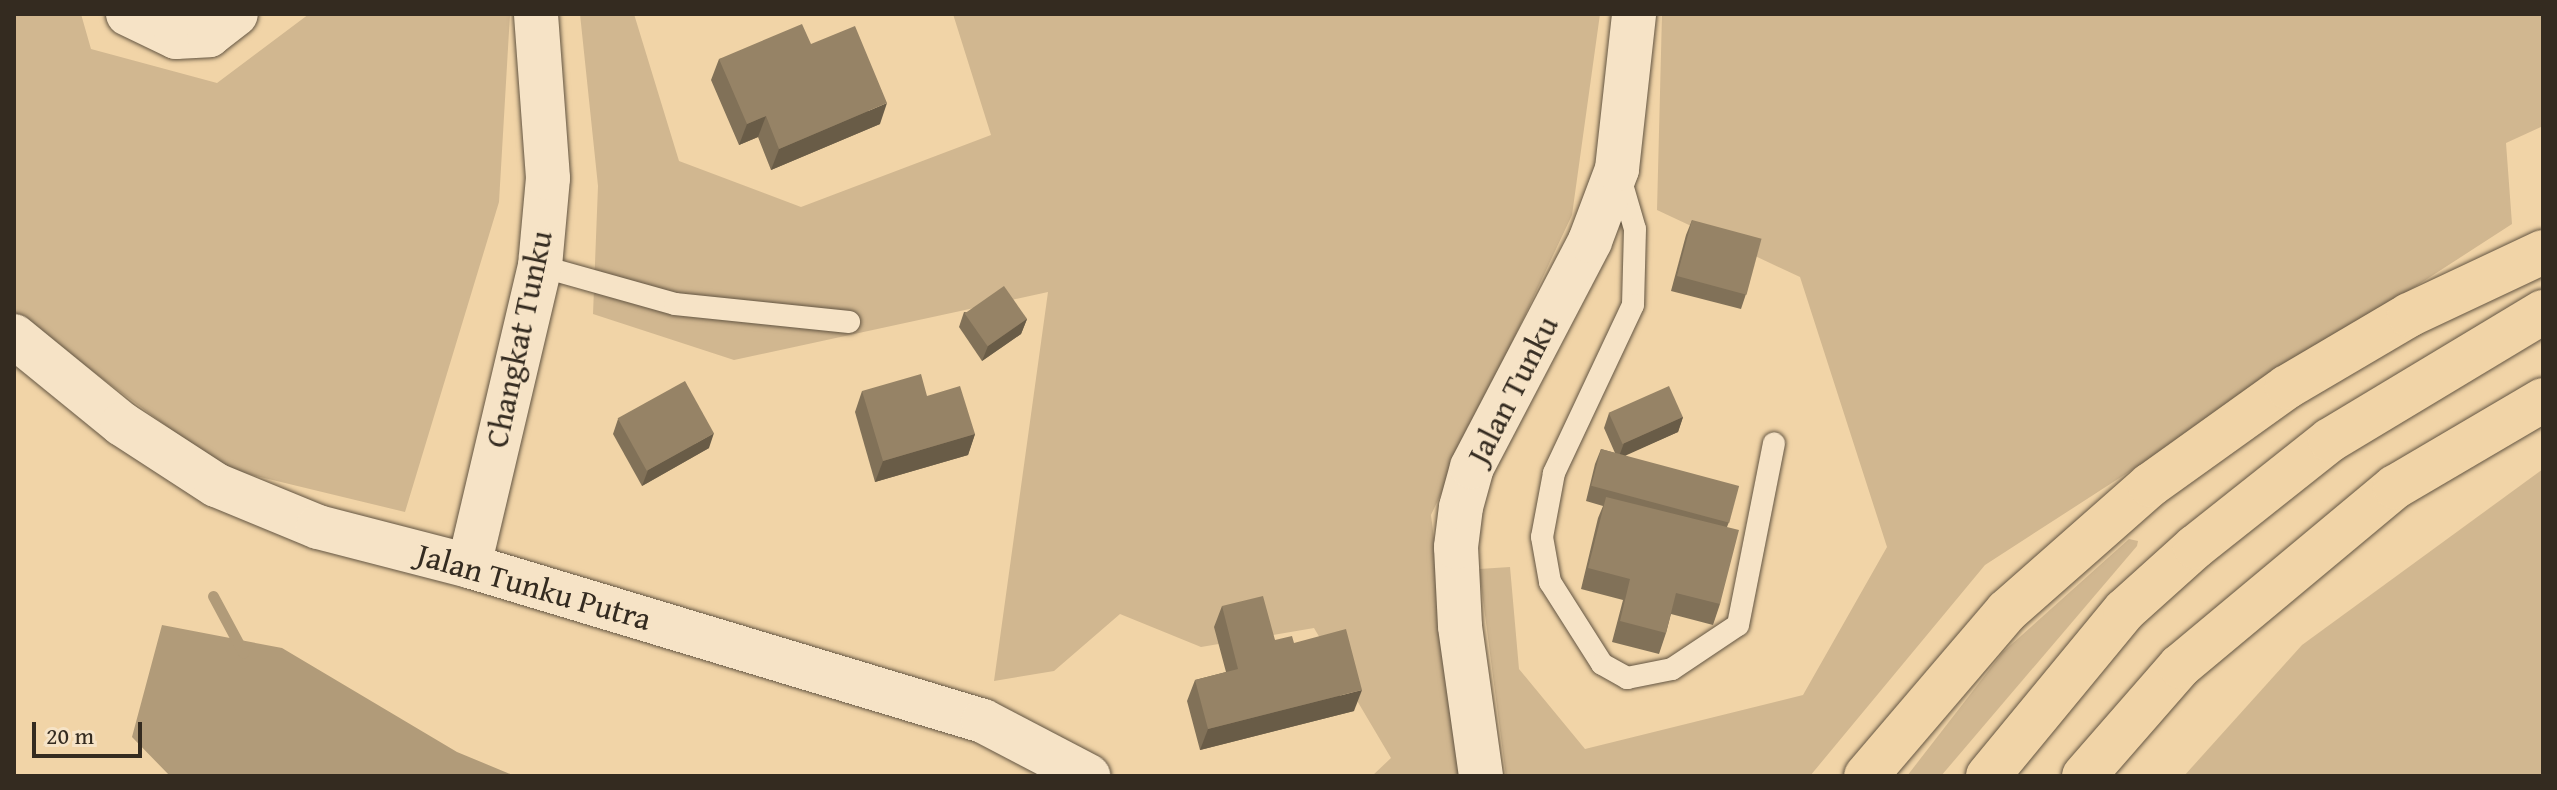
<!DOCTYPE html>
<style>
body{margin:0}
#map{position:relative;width:2557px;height:790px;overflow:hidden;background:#f1d4a7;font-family:"Gentium Book Plus",serif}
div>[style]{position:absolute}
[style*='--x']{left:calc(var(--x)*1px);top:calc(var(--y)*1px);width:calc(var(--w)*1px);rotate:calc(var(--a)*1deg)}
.green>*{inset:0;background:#d1b790}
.water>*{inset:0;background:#b19b79}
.stream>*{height:11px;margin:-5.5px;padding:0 5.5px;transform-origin:5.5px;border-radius:5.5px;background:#b19b79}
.roads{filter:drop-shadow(0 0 2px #635542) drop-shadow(0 0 2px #635542)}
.lane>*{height:22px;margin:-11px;padding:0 11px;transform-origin:11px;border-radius:11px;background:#f6e3c6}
.street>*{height:44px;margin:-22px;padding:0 22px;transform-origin:22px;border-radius:22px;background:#f6e3c6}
.primary>*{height:44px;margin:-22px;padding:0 22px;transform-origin:22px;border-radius:22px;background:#f1d4a7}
.wall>*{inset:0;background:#817158}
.shaded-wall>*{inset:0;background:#695c47}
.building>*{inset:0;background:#968366;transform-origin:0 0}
span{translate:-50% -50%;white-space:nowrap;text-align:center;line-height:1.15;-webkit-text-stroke:6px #f6e3c6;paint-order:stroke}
.street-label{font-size:32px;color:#342b20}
.frame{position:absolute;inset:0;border:16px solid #342b20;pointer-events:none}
.scale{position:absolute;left:32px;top:722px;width:110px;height:36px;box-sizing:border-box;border:4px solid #342b20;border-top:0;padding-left:10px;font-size:24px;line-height:28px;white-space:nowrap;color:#342b20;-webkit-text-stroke:6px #f6e3c6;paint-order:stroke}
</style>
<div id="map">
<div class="green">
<div style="clip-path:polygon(14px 14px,81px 14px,91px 49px,217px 83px,309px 14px,510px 14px,499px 202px,405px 512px,223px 468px,14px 313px)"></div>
<div style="clip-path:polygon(580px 14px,634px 14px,679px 161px,801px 207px,991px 135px,953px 14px,1600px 14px,1572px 215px,1431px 515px,1464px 776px,1372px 776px,1391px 758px,1314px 628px,1201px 647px,1120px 614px,1054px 671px,994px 681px,1048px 292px,734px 360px,593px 314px,598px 186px)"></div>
<div style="clip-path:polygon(1662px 14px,2543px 14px,2543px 126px,2506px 143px,2512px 224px,1985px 565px,1810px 776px,1506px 776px,1479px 569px,1510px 567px,1519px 669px,1585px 749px,1803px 695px,1887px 547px,1800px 277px,1657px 210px)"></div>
<div style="clip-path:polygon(2543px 469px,2543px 776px,2184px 776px,2302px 645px)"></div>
<div style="clip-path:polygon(2129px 539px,2138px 541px,2137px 546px,1941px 776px,1907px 776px,2003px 652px)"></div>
</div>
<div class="water">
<div style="clip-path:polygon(162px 625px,282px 648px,457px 752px,515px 776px,170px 776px,132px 737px)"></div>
</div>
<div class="stream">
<div style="--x:213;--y:596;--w:64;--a:61.8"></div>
</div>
<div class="roads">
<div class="lane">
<div style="--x:1619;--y:174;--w:57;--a:73.8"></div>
<div style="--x:1635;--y:229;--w:76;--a:91.5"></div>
<div style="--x:1633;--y:305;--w:186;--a:115.2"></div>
<div style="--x:1554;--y:473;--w:65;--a:100.6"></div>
<div style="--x:1542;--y:537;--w:46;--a:79.9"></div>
<div style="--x:1550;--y:582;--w:97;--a:57.6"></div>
<div style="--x:1602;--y:664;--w:29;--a:29"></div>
<div style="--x:1627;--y:678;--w:46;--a:-11.3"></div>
<div style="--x:1672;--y:669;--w:79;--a:-33.7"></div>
<div style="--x:1738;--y:625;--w:185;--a:-78.8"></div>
<div style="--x:540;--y:266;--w:140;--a:15.7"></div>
<div style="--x:675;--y:304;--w:175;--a:5.9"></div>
</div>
<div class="street">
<div style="--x:128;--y:14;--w:53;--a:25.6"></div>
<div style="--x:176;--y:37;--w:33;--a:-3"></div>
<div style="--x:209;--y:35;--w:34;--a:-38"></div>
<div style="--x:14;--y:336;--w:139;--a:39.2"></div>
<div style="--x:122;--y:424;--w:112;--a:33"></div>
<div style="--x:216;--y:485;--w:110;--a:22.4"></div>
<div style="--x:318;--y:527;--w:156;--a:14.5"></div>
<div style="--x:469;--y:566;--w:537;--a:16.78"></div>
<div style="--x:983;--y:721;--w:119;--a:27.6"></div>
<div style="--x:469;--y:566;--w:308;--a:-76.7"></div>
<div style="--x:540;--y:266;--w:88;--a:-84.8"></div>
<div style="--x:548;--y:178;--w:164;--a:-94.2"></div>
<div style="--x:1481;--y:776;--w:151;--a:-98"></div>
<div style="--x:1460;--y:626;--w:79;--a:-92.9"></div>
<div style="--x:1456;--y:547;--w:40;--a:-82.9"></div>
<div style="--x:1461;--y:507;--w:41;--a:-74.6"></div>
<div style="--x:1472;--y:467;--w:255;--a:-62.4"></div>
<div style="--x:1590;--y:241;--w:77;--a:-69.4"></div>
<div style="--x:1617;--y:169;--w:156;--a:-83.7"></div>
</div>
<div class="primary">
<div style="--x:1866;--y:776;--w:217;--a:-49.5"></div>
<div style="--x:2007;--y:611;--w:191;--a:-41.4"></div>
<div style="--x:2150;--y:485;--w:168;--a:-35.6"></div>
<div style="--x:2287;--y:387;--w:142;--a:-30.5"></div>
<div style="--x:2409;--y:315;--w:148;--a:-25.2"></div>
<div style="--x:1988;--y:776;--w:215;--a:-50.5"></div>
<div style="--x:2125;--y:610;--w:94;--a:-42"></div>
<div style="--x:2195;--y:547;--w:172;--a:-38.4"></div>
<div style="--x:2330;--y:440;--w:249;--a:-31"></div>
<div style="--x:2084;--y:776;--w:146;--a:-48.9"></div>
<div style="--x:2180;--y:666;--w:280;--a:-39.8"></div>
<div style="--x:2395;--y:487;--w:172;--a:-30.4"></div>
</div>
</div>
<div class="wall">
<div style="clip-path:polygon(811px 44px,880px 124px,771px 170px,758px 137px,739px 145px,711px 80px,719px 59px)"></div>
<div style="clip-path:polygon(1692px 220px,1746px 294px,1741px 309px,1671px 291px,1686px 235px)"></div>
<div style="clip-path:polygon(964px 312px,1027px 319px,1021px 334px,982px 361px,959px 327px)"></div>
<div style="clip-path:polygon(862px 391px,927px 396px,975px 434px,968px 455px,875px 482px,855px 412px)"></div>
<div style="clip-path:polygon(1609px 413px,1683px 417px,1678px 432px,1625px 455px,1729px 522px,1727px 527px,1720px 604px,1713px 625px,1671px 614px,1666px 633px,1659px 654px,1612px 642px,1623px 600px,1581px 589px,1598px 518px,1603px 506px,1586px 501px,1595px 464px,1601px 449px,1615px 453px,1604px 428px)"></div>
<div style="clip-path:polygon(618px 419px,709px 448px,642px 486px,613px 434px)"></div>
<div style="clip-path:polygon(1222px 606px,1275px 640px,1294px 643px,1354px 711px,1200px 750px,1187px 701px,1195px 680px,1226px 672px,1214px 627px)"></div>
</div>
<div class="shaded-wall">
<div style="clip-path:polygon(887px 103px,880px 124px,771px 170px,779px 149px)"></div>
<div style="clip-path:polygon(766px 116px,758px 137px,739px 145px,747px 124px)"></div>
<div style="clip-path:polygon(1027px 319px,1021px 334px,982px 361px,988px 346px)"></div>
<div style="clip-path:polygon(1683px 417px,1678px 432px,1618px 459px,1624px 443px)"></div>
<div style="clip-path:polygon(714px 433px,709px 448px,642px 486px,648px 470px)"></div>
<div style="clip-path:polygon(975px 434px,968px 455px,875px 482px,883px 461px)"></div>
<div style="clip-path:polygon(1362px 690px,1354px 711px,1200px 750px,1208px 729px)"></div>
</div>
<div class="building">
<div style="clip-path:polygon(802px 24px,811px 44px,855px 26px,887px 103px,779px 149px,766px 116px,747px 124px,719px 59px)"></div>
<div style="left:1692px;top:220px;width:72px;height:58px;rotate:15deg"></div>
<div style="left:1004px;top:286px;width:40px;height:48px;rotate:55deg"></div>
<div style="clip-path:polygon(921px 374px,927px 396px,960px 386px,975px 434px,883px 461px,862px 391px)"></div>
<div style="left:685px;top:381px;width:60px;height:77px;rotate:61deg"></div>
<div style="left:1669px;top:386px;width:34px;height:66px;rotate:66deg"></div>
<div style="left:1601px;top:449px;width:143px;height:38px;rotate:15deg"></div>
<div style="clip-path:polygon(1606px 497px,1739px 530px,1720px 604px,1676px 593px,1666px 633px,1620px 621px,1630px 579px,1588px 568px)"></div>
<div style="clip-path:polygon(1263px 596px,1275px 640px,1292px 636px,1294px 643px,1346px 629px,1362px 690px,1208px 729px,1195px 680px,1238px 669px,1222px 606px)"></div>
</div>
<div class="street-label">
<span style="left:519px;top:339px;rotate:-78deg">Changkat Tunku</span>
<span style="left:1513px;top:390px;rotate:-63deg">Jalan Tunku</span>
<span style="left:534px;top:587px;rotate:16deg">Jalan Tunku Putra</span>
</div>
<div class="frame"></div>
<div class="scale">20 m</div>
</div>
